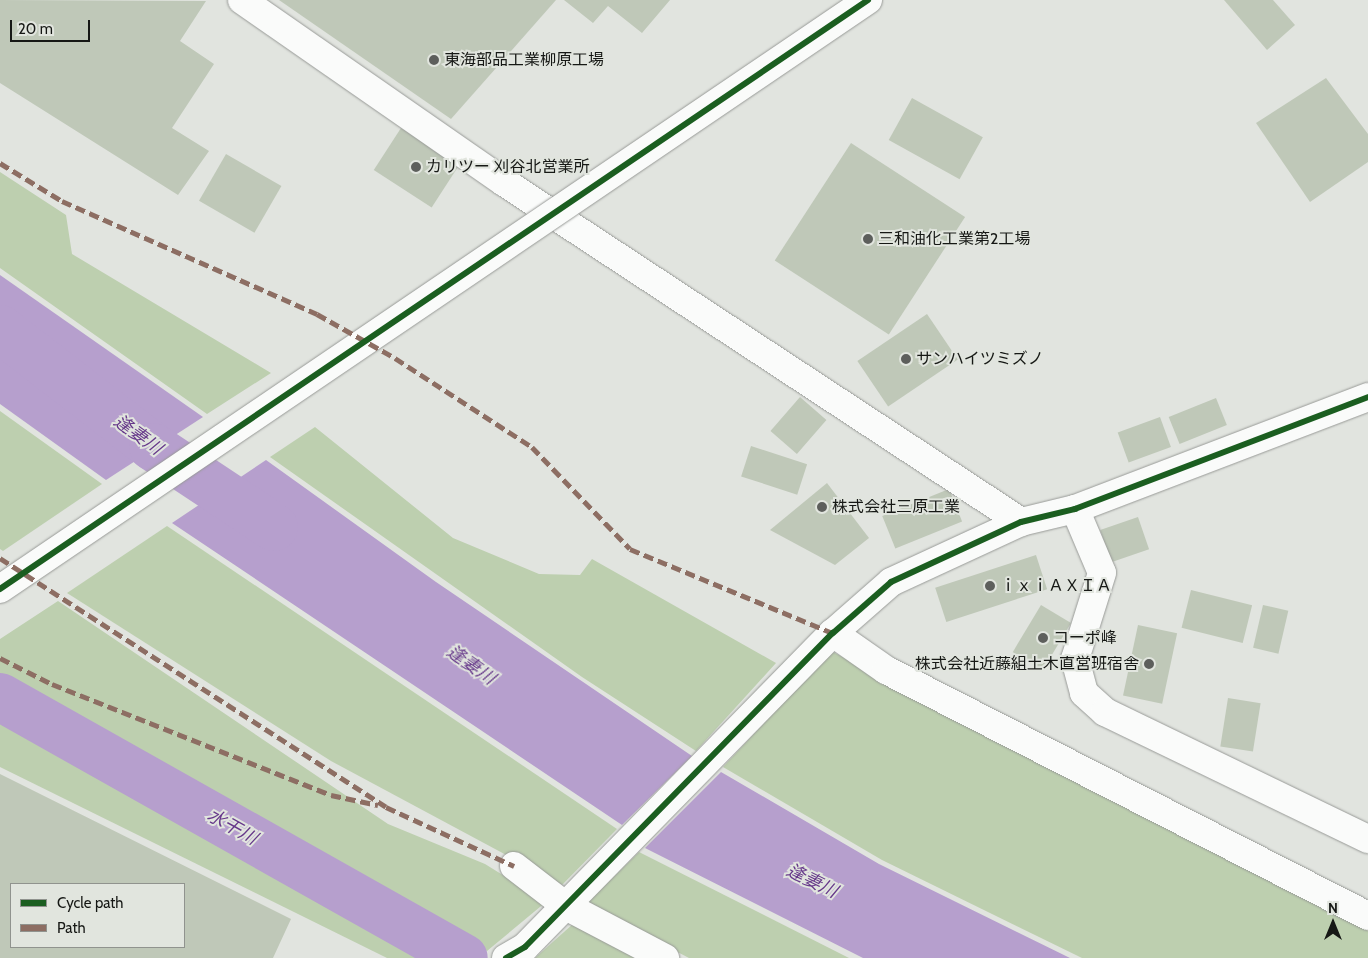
<!DOCTYPE html>
<meta charset="utf-8">
<style>
body{margin:0}
#map{position:relative;width:1368px;height:958px;overflow:hidden;background:#e1e4df;font-family:Cabin,"Noto Sans JP",sans-serif}
div>[style]{position:absolute}
[style*='--x']{left:calc(var(--x)*1px);top:calc(var(--y)*1px);width:calc(var(--w)*1px);rotate:calc(var(--a)*1deg)}
.green>*{inset:0;background:#bdcfaf}
.water>*{inset:0;background:#b69fcd}
.river>*{height:48px;margin:-24px;padding:0 24px;transform-origin:24px;border-radius:24px;background:#b69fcd}
.building>*{inset:0;background:#bfc8b8;transform-origin:0 0}
.roads{filter:drop-shadow(0 0 1px #989a97) drop-shadow(0 0 1px #989a97)}
.minor>*{height:28px;margin:-14px;padding:0 14px;transform-origin:14px;border-radius:14px;background:#fafbfa}
.bridges{filter:drop-shadow(0 0 1px #989a97) drop-shadow(0 0 1px #989a97)}
.minor-bridge>*{height:28px;margin:-14px;padding:0 14px;transform-origin:14px;border-radius:14px;background:#fafbfa}
.quiet>*{height:5px;margin-top:-2.5px;transform-origin:0;background:repeating-linear-gradient(90deg,#8d6e63 0 10px,transparent 0 15px)}
.cycleway>*{height:6px;margin:-3px;padding:0 3px;transform-origin:3px;border-radius:3px;background:#1b5e20}
.dots>*{width:14px;height:14px;translate:-50% -50%;box-sizing:border-box;border:2px solid #e1e5de;border-radius:50%}
span{translate:-50% -50%;white-space:nowrap;text-align:center;line-height:1.15;-webkit-text-stroke:4px #e1e5de;paint-order:stroke}
.poi-label{font-size:16px;color:#161815}
.left{translate:0 -50%;text-align:left}
.right{translate:-100% -50%;text-align:right}
.water-label{font-size:18px;color:#66388a;font-style:italic}
.legend{position:absolute;left:10px;top:883px;width:175px;height:65px;box-sizing:border-box;background:#e1e5de;border:1px solid #90938e;margin:0;padding:6px 9px;list-style:none;font-size:15px;color:#161815}
.legend li{display:flex;align-items:center;gap:10px;height:25px}
.legend b{width:25px;border:1px solid #90938e}
.north{position:absolute;left:1308px;top:898px;width:50px;height:50px;-webkit-text-stroke:4px #e1e5de;paint-order:stroke;rotate:0deg;font-size:14px;font-weight:700;line-height:20px;text-align:center;color:#161815}
.north::after{content:'';display:block;margin:auto;width:18px;height:22px;background:#161815;clip-path:polygon(50% 0,100% 100%,50% 72%,0 100%)}
.scale{position:absolute;left:10px;top:20px;width:80px;height:22px;box-sizing:border-box;border:2px solid #161815;border-top:0;padding-left:6px;font-size:15px;line-height:18px;white-space:nowrap;color:#161815;-webkit-text-stroke:4px #e1e5de;paint-order:stroke}
</style>
<div id="map">
<div class="green">
<div style="clip-path:polygon(0 172px,66px 215px,72px 254px,271px 373px,207px 414px,0 268px)"></div>
<div style="clip-path:polygon(0 411px,102px 484px,3px 551px,0 549px)"></div>
<div style="clip-path:polygon(315px 427px,453px 538px,539px 574px,580px 575px,592px 559px,776px 663px,696px 751px,582px 677px,270px 457px)"></div>
<div style="clip-path:polygon(167px 526px,617px 829px,562px 885px,331px 761px,67px 593px)"></div>
<div style="clip-path:polygon(58px 601px,388px 824px,485px 864px,546px 902px,487px 951px,0 674px,0 639px)"></div>
<div style="clip-path:polygon(831px 651px,1368px 927px,1368px 958px,1082px 958px,882px 860px,723px 767px)"></div>
<div style="clip-path:polygon(0 723px,429px 958px,387px 958px,0 767px)"></div>
<div style="clip-path:polygon(639px 852px,849px 958px,689px 958px,586px 904px)"></div>
<div style="clip-path:polygon(574px 923px,639px 958px,535px 958px)"></div>
</div>
<div class="water">
<div style="clip-path:polygon(0 275px,203px 417px,106px 480px,0 404px)"></div>
<div style="clip-path:polygon(266px 460px,436px 582px,692px 756px,622px 825px,172px 523px)"></div>
<div style="clip-path:polygon(721px 772px,879px 864px,1070px 958px,863px 958px,645px 848px)"></div>
</div>
<div class="river">
<div style="--x:0;--y:329;--w:193;--a:37.6"></div>
<div style="--x:153;--y:447;--w:145;--a:33.5"></div>
<div style="--x:0;--y:697;--w:532;--a:29.36"></div>
</div>
<div class="building">
<div style="clip-path:polygon(0 0,206px 1px,180px 41px,214px 64px,172px 128px,209px 151px,178px 195px,0 83px)"></div>
<div style="clip-path:polygon(279px 0,556px 0,451px 119px)"></div>
<div style="clip-path:polygon(564px 0,670px 0,642px 33px,608px 6px,593px 23px)"></div>
<div style="clip-path:polygon(1224px 0,1273px 0,1295px 25px,1267px 50px)"></div>
<div style="clip-path:polygon(1326px 78px,1368px 134px,1368px 162px,1310px 202px,1256px 123px)"></div>
<div style="left:912px;top:98px;width:81px;height:48px;rotate:29deg"></div>
<div style="left:401px;top:128px;width:69px;height:50px;rotate:33deg"></div>
<div style="left:851px;top:143px;width:136px;height:140px;rotate:33deg"></div>
<div style="left:226px;top:154px;width:64px;height:54px;rotate:30deg"></div>
<div style="left:927px;top:314px;width:55px;height:84px;rotate:56deg"></div>
<div style="left:800px;top:397px;width:35px;height:45px;rotate:41deg"></div>
<div style="left:1216px;top:398px;width:29px;height:51px;rotate:68deg"></div>
<div style="left:1160px;top:417px;width:32px;height:45px;rotate:70deg"></div>
<div style="left:751px;top:446px;width:59px;height:32px;rotate:18deg"></div>
<div style="clip-path:polygon(827px 483px,869px 538px,835px 565px,770px 530px)"></div>
<div style="left:949px;top:489px;width:35px;height:72px;rotate:68deg"></div>
<div style="left:1138px;top:517px;width:34px;height:40px;rotate:71deg"></div>
<div style="left:1036px;top:555px;width:36px;height:106px;rotate:72deg"></div>
<div style="left:1191px;top:590px;width:63px;height:39px;rotate:14deg"></div>
<div style="left:1041px;top:605px;width:35px;height:55px;rotate:31deg"></div>
<div style="left:1263px;top:605px;width:26px;height:44px;rotate:13deg"></div>
<div style="left:1138px;top:625px;width:40px;height:72px;rotate:12deg"></div>
<div style="left:1228px;top:698px;width:33px;height:49px;rotate:9deg"></div>
<div style="clip-path:polygon(evenodd,0 774px,291px 919px,273px 958px,0 958px,0 774px,11px 884px,184px 884px,184px 947px,11px 947px,11px 884px)"></div>
</div>
<div class="roads">
<div class="minor">
<div style="--x:242;--y:0;--w:319;--a:34.8"></div>
<div style="--x:504;--y:182;--w:619;--a:33.33"></div>
<div style="--x:1075;--y:509;--w:69;--a:67.1"></div>
<div style="--x:1102;--y:573;--w:90;--a:107.4"></div>
<div style="--x:1075;--y:659;--w:35;--a:75"></div>
<div style="--x:1084;--y:693;--w:28;--a:42"></div>
<div style="--x:1105;--y:712;--w:292;--a:25.8"></div>
<div style="--x:833;--y:633;--w:65;--a:34.9"></div>
<div style="--x:886;--y:670;--w:541;--a:27.04"></div>
<div style="--x:514;--y:866;--w:66;--a:37.6"></div>
<div style="--x:566;--y:906;--w:112;--a:27.7"></div>
<div style="--x:506;--y:958;--w:22;--a:-30"></div>
<div style="--x:525;--y:947;--w:440;--a:-45.6"></div>
<div style="--x:833;--y:633;--w:77;--a:-41.3"></div>
<div style="--x:891;--y:582;--w:143;--a:-24.8"></div>
<div style="--x:1021;--y:522;--w:56;--a:-13.5"></div>
<div style="--x:1075;--y:509;--w:314;--a:-20.9"></div>
</div>
</div>
<div class="bridges">
<div class="minor-bridge">
<div style="--x:0;--y:589;--w:1049;--a:-34.16"></div>
</div>
</div>
<div class="quiet">
<div style="--x:0;--y:163;--w:73;--a:31.5"></div>
<div style="--x:62;--y:201;--w:279;--a:23.9"></div>
<div style="--x:317;--y:314;--w:90;--a:29.4"></div>
<div style="--x:395;--y:358;--w:163;--a:33"></div>
<div style="--x:532;--y:447;--w:141;--a:46.1"></div>
<div style="--x:630;--y:549;--w:220;--a:22.5"></div>
<div style="--x:0;--y:558;--w:459;--a:32.8"></div>
<div style="--x:386;--y:807;--w:141;--a:24.7"></div>
<div style="--x:0;--y:658;--w:58;--a:26.6"></div>
<div style="--x:52;--y:684;--w:300;--a:21.7"></div>
<div style="--x:331;--y:795;--w:48;--a:12"></div>
</div>
<div class="cycleway">
<div style="--x:0;--y:589;--w:1049;--a:-34.16"></div>
<div style="--x:506;--y:958;--w:22;--a:-30"></div>
<div style="--x:525;--y:947;--w:440;--a:-45.6"></div>
<div style="--x:833;--y:633;--w:77;--a:-41.3"></div>
<div style="--x:891;--y:582;--w:143;--a:-24.8"></div>
<div style="--x:1021;--y:522;--w:56;--a:-13.5"></div>
<div style="--x:1075;--y:509;--w:314;--a:-20.9"></div>
</div>
<div class="dots">
<div style="left:434px;top:60px;background:#5d5f5c"></div>
<div style="left:416px;top:167px;background:#5d5f5c"></div>
<div style="left:868px;top:239px;background:#5d5f5c"></div>
<div style="left:906px;top:359px;background:#5d5f5c"></div>
<div style="left:822px;top:507px;background:#5d5f5c"></div>
<div style="left:990px;top:586px;background:#5d5f5c"></div>
<div style="left:1043px;top:638px;background:#5d5f5c"></div>
<div style="left:1149px;top:664px;background:#5d5f5c"></div>
</div>
<div class="poi-label">
<span class="left" style="left:444px;top:60px">東海部品工業柳原工場</span>
<span class="left" style="left:426px;top:167px">カリツー 刈谷北営業所</span>
<span class="left" style="left:878px;top:239px">三和油化工業第2工場</span>
<span class="left" style="left:916px;top:359px">サンハイツミズノ</span>
<span class="left" style="left:832px;top:507px">株式会社三原工業</span>
<span class="left" style="left:1000px;top:586px">ｉｘｉＡＸＩＡ</span>
<span class="left" style="left:1053px;top:638px">コーポ峰</span>
<span class="right" style="left:1139px;top:664px">株式会社近藤組土木直営班宿舎</span>
</div>
<div class="water-label">
<span style="left:138px;top:435px;rotate:36deg">逢妻川</span>
<span style="left:471px;top:665px;rotate:35deg">逢妻川</span>
<span style="left:232px;top:827px;rotate:29deg">水干川</span>
<span style="left:812px;top:881px;rotate:26deg">逢妻川</span>
</div>
<ul class="legend">
<li><b style="height:6px;background:#1b5e20"></b>Cycle path</li>
<li><b style="height:6px;background:#8d6e63"></b>Path</li>
</ul>
<div class="north">N</div>
<div class="scale">20 m</div>
</div>
